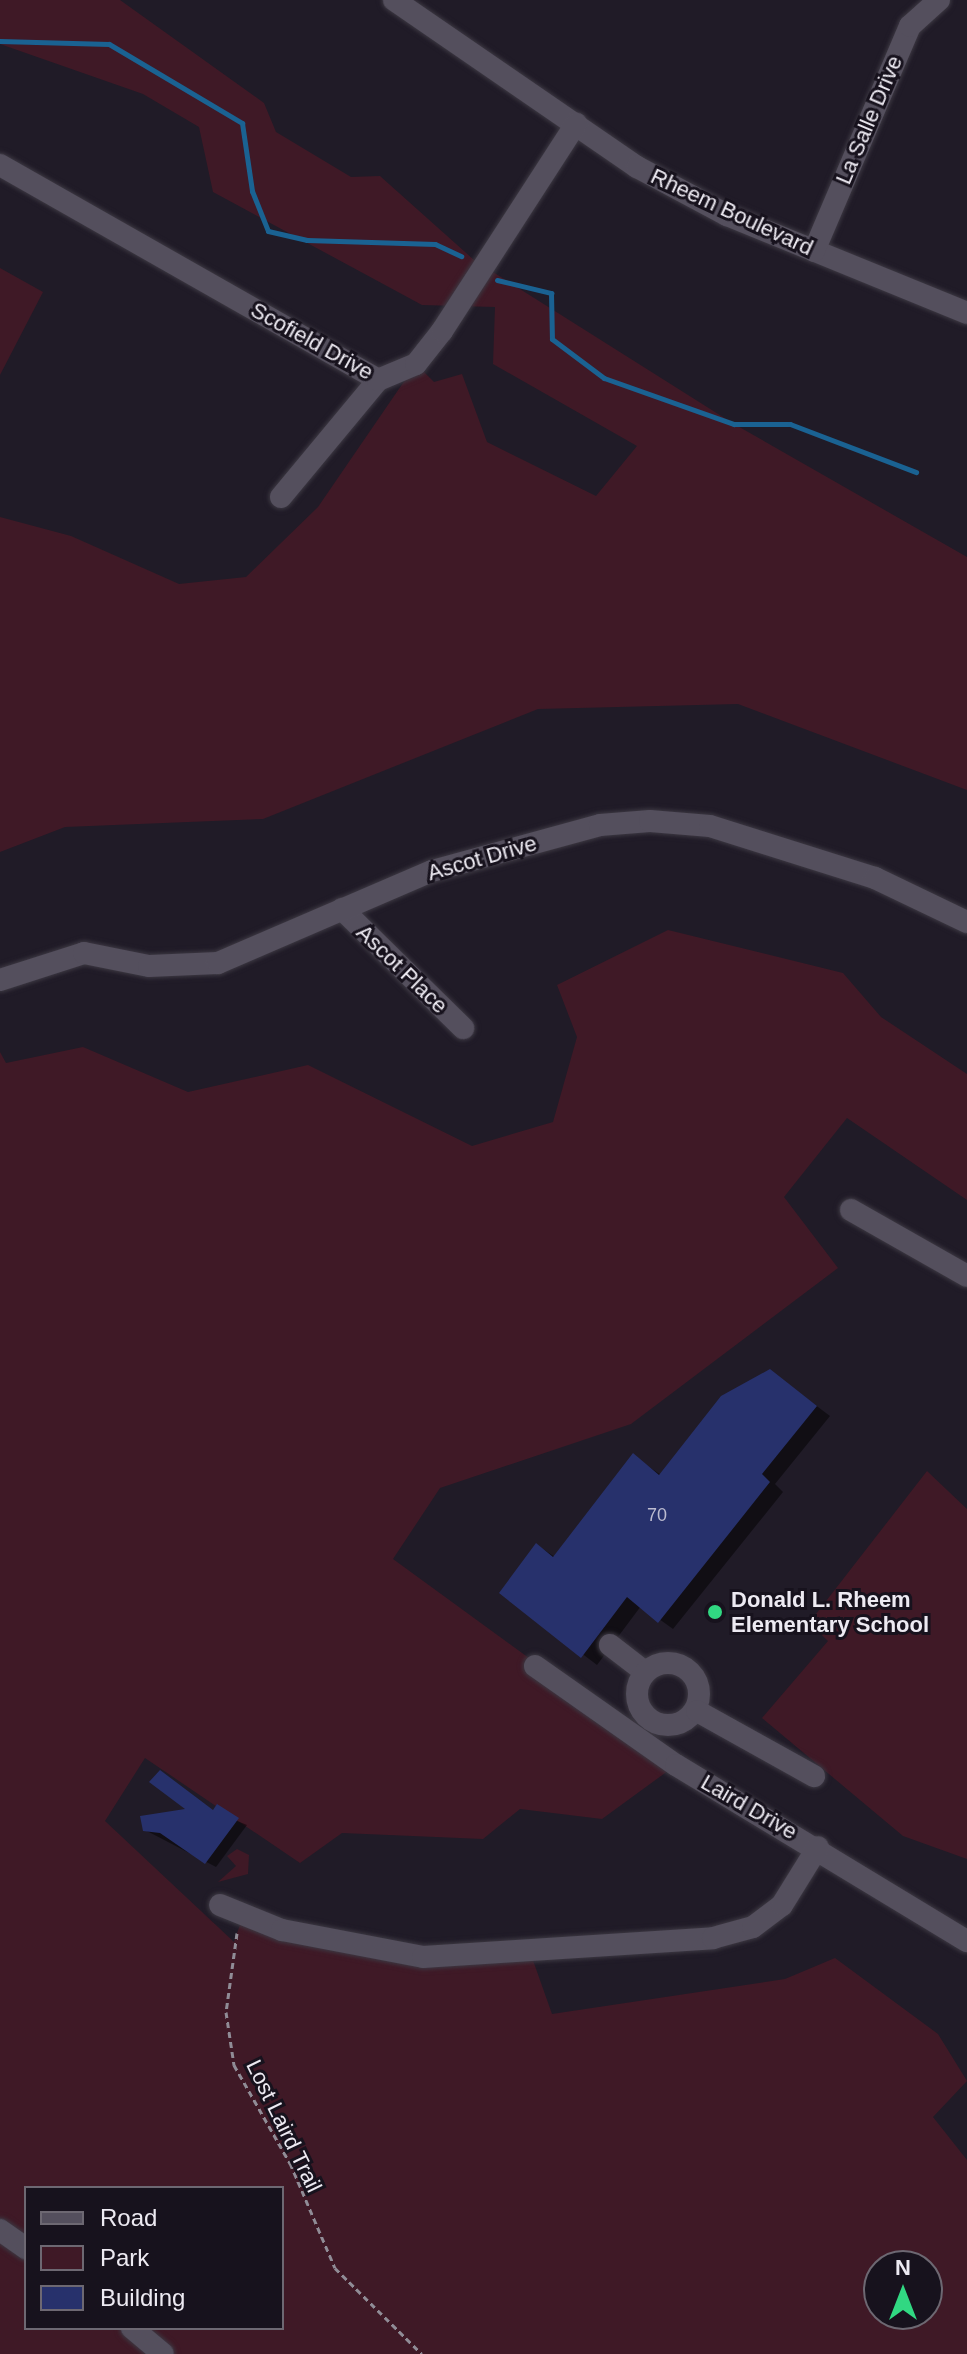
<!DOCTYPE html>
<style>
body{margin:0}
#map{position:relative;width:967px;height:2354px;overflow:hidden;background:#201b27;font-family:Helvetica,sans-serif}
div>[style]{position:absolute}
[style*='--x']{left:calc(var(--x)*1px);top:calc(var(--y)*1px);width:calc(var(--w)*1px);rotate:calc(var(--a)*1deg)}
.green>*{inset:0;background:#3f1926}
.shadow>*{inset:0;background:#0007}
.stream>*{height:5px;margin:-2.5px;padding:0 2.5px;transform-origin:2.5px;border-radius:2.5px;background:#1a6292}
.building>*{inset:0;background:#27316c}
.path>*{height:3px;margin-top:-1.5px;transform-origin:0;background:repeating-linear-gradient(90deg,#908c96 0 6px,transparent 0 10px)}
.roads{filter:drop-shadow(0 0 2px #3c3842) drop-shadow(0 0 2px #3c3842)}
.minor>*{height:22px;margin:-11px;padding:0 11px;transform-origin:11px;border-radius:11px;background:#544f5d}
.minor>.ring{margin:-11px;padding:0;box-sizing:content-box;background:none;border:22px solid #544f5d;border-radius:50%}
.dots>*{width:22px;height:22px;translate:-50% -50%;box-sizing:border-box;border:4px solid #17121d;border-radius:50%}
span{translate:-50% -50%;white-space:nowrap;text-align:center;line-height:1.15;-webkit-text-stroke:6px #17121d;paint-order:stroke}
.number-label{font-size:18px;color:#bcbcd0}
.number-label span{-webkit-text-stroke-width:0}
.street-label{font-size:22px;color:#edeaf2}
.poi-label{font-size:22px;color:#edeaf2;font-weight:700}
.left{translate:0 -50%;text-align:left}
.legend{position:absolute;left:24px;top:2186px;width:260px;height:144px;box-sizing:border-box;background:#17121d;border:2px solid #6d6872;margin:0;padding:10px 14px;list-style:none;font-size:24px;color:#edeaf2}
.legend li{display:flex;align-items:center;gap:16px;height:40px}
.legend b{width:40px;border:2px solid #6d6872}
.north{position:absolute;left:863px;top:2250px;width:80px;height:80px;box-sizing:border-box;background:#17121d;border:2px solid #6d6872;border-radius:50%;rotate:0deg;font-size:22px;font-weight:700;line-height:32px;text-align:center;color:#edeaf2}
.north::after{content:'';display:block;margin:auto;width:28px;height:36px;background:#31d882;clip-path:polygon(50% 0,100% 100%,50% 72%,0 100%)}
</style>
<div id="map">
<div class="green">
<div style="clip-path:polygon(0 0,120px 0,264px 103px,276px 132px,351px 177px,380px 176px,474px 260px,734px 424px,967px 557px,967px 790px,738px 704px,538px 709px,263px 819px,65px 827px,0 852px,0 517px,71px 536px,179px 584px,246px 577px,318px 507px,416px 364px,434px 382px,462px 374px,487px 442px,596px 496px,637px 446px,493px 364px,495px 307px,422px 305px,213px 192px,199px 127px,143px 94px,0 44px)"></div>
<div style="clip-path:polygon(0 268px,43px 292px,0 375px)"></div>
<div style="clip-path:polygon(evenodd,668px 930px,843px 973px,881px 1017px,967px 1074px,967px 1200px,847px 1118px,784px 1197px,838px 1268px,631px 1424px,440px 1488px,393px 1559px,676px 1765px,602px 1819px,520px 1809px,483px 1839px,342px 1833px,300px 1863px,145px 1758px,105px 1821px,234px 1942px,242px 1919px,351px 1946px,529px 1949px,552px 2014px,785px 1979px,835px 1958px,938px 2034px,967px 2081px,933px 2117px,967px 2160px,967px 2354px,0 2354px,0 1052px,6px 1063px,83px 1047px,188px 1092px,308px 1065px,472px 1146px,553px 1122px,577px 1037px,557px 985px,668px 930px,26px 2188px,282px 2188px,282px 2328px,26px 2328px,26px 2188px,668px 930px,879px 2266px,927px 2266px,927px 2314px,879px 2314px,879px 2266px)"></div>
<div style="clip-path:polygon(927px 1471px,967px 1509px,967px 1859px,903px 1836px,762px 1718px,828px 1641px,809px 1623px)"></div>
<div style="clip-path:polygon(237px 1849px,249px 1855px,248px 1874px,218px 1882px,236px 1866px,227px 1856px)"></div>
</div>
<div class="shadow">
<div style="clip-path:polygon(770px 1371px,830px 1416px,775px 1484px,783px 1492px,673px 1629px,641px 1606px,597px 1665px,502px 1593px,537px 1545px,555px 1557px,633px 1456px,661px 1475px)"></div>
<div style="clip-path:polygon(215px 1812px,247px 1825px,216px 1867px,145px 1830px)"></div>
</div>
<div class="stream">
<div style="--x:0;--y:41;--w:109;--a:1.6"></div>
<div style="--x:109;--y:44;--w:155;--a:30.7"></div>
<div style="--x:242;--y:123;--w:69;--a:81.6"></div>
<div style="--x:252;--y:191;--w:43;--a:68.2"></div>
<div style="--x:268;--y:231;--w:40;--a:13"></div>
<div style="--x:307;--y:240;--w:128;--a:1.8"></div>
<div style="--x:435;--y:244;--w:29;--a:25"></div>
<div style="--x:497;--y:280;--w:56;--a:13.5"></div>
<div style="--x:551;--y:293;--w:46;--a:88.8"></div>
<div style="--x:552;--y:339;--w:65;--a:36.9"></div>
<div style="--x:604;--y:378;--w:138;--a:19.5"></div>
<div style="--x:734;--y:424;--w:56;--a:0"></div>
<div style="--x:790;--y:424;--w:135;--a:20.9"></div>
</div>
<div class="building">
<div style="clip-path:polygon(770px 1369px,817px 1406px,762px 1474px,770px 1482px,658px 1623px,627px 1597px,581px 1658px,499px 1593px,536px 1543px,553px 1557px,633px 1453px,659px 1475px,721px 1396px)"></div>
<div style="clip-path:polygon(160px 1770px,213px 1810px,217px 1804px,239px 1818px,205px 1864px,160px 1833px,143px 1831px,140px 1816px,185px 1809px,149px 1782px)"></div>
</div>
<div class="path">
<div style="--x:237;--y:1933;--w:80;--a:97.9"></div>
<div style="--x:226;--y:2012;--w:54;--a:81.4"></div>
<div style="--x:234;--y:2065;--w:113;--a:60.3"></div>
<div style="--x:290;--y:2163;--w:114;--a:66.8"></div>
<div style="--x:335;--y:2268;--w:122;--a:44.7"></div>
</div>
<div class="roads">
<div class="minor">
<div style="--x:394;--y:0;--w:295;--a:34.5"></div>
<div style="--x:637;--y:167;--w:102;--a:28.1"></div>
<div style="--x:727;--y:215;--w:259;--a:22.2"></div>
<div style="--x:0;--y:165;--w:435;--a:29.6"></div>
<div style="--x:814;--y:251;--w:245;--a:-66.9"></div>
<div style="--x:910;--y:26;--w:39;--a:-42"></div>
<div style="--x:281;--y:497;--w:152;--a:-50.3"></div>
<div style="--x:378;--y:380;--w:41;--a:-22.8"></div>
<div style="--x:416;--y:364;--w:42;--a:-51.8"></div>
<div style="--x:442;--y:331;--w:247;--a:-57.1"></div>
<div style="--x:342;--y:909;--w:170;--a:44.5"></div>
<div style="--x:0;--y:980;--w:88;--a:-17.8"></div>
<div style="--x:84;--y:953;--w:66;--a:11.3"></div>
<div style="--x:149;--y:966;--w:69;--a:-2.5"></div>
<div style="--x:218;--y:963;--w:233;--a:-23.3"></div>
<div style="--x:432;--y:871;--w:174;--a:-15.3"></div>
<div style="--x:600;--y:825;--w:50;--a:-4.6"></div>
<div style="--x:650;--y:821;--w:60;--a:4.8"></div>
<div style="--x:710;--y:826;--w:173;--a:17.5"></div>
<div style="--x:875;--y:878;--w:102;--a:25.6"></div>
<div style="--x:851;--y:1210;--w:133;--a:29.6"></div>
<div style="--x:610;--y:1645;--w:44;--a:37.6"></div>
<div class="ring" style="left:637px;top:1663px;width:40px;height:40px"></div>
<div style="--x:535;--y:1666;--w:172;--a:35.1"></div>
<div style="--x:676;--y:1765;--w:340;--a:31.2"></div>
<div style="--x:697;--y:1711;--w:134;--a:29.1"></div>
<div style="--x:220;--y:1905;--w:67;--a:22"></div>
<div style="--x:282;--y:1930;--w:144;--a:10.8"></div>
<div style="--x:423;--y:1957;--w:291;--a:-3.7"></div>
<div style="--x:713;--y:1938;--w:41;--a:-15.4"></div>
<div style="--x:753;--y:1927;--w:36;--a:-37"></div>
<div style="--x:782;--y:1905;--w:68;--a:-58.2"></div>
<div style="--x:0;--y:2230;--w:32;--a:35"></div>
<div style="--x:132;--y:2328;--w:40;--a:40"></div>
</div>
</div>
<div class="dots">
<div style="left:715px;top:1612px;background:#31d882"></div>
</div>
<div class="number-label">
<span style="left:657px;top:1515px">70</span>
</div>
<div class="street-label">
<span style="left:869px;top:120px;rotate:-67deg">La Salle Drive</span>
<span style="left:732px;top:212px;rotate:25deg">Rheem Boulevard</span>
<span style="left:312px;top:341px;rotate:29deg">Scofield Drive</span>
<span style="left:482px;top:858px;rotate:-16deg">Ascot Drive</span>
<span style="left:402px;top:969px;rotate:44deg">Ascot Place</span>
<span style="left:749px;top:1807px;rotate:30deg">Laird Drive</span>
<span style="left:284px;top:2126px;rotate:64deg">Lost Laird Trail</span>
</div>
<div class="poi-label">
<span class="left" style="left:731px;top:1612px">Donald L. Rheem<br>Elementary School</span>
</div>
<ul class="legend">
<li><b style="height:10px;background:#544f5d"></b>Road</li>
<li><b style="height:22px;background:#3f1926"></b>Park</li>
<li><b style="height:22px;background:#27316c"></b>Building</li>
</ul>
<div class="north">N</div>
</div>
